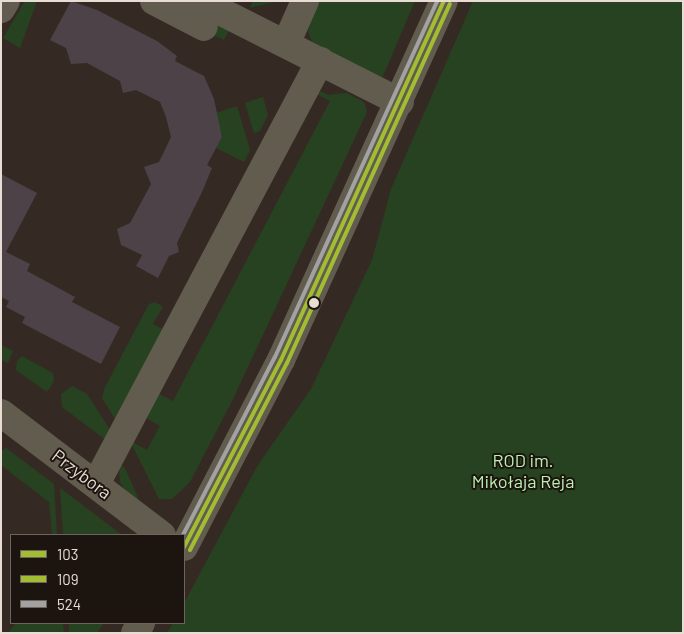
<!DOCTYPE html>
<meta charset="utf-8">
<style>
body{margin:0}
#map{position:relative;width:684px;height:634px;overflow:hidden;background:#352a23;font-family:Barlow,sans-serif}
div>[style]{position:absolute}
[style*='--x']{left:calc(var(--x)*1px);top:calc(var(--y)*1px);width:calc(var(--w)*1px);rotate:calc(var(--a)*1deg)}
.green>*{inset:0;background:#274220}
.building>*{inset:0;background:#4c4247}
.minor>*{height:28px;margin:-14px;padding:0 14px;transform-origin:14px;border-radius:14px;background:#625c4f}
.bus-1>*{height:4px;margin:-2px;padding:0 2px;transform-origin:2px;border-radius:2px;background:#a2bd31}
.bus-2>*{height:4px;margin:-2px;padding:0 2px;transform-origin:2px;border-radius:2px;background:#a2bd31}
.bus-3>*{height:4px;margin:-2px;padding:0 2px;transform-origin:2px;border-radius:2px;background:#a2a2a2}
.dots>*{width:14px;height:14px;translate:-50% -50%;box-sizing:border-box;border:2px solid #1c140e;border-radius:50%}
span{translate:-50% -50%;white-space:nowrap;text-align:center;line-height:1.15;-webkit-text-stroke:4px #1c140e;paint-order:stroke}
.park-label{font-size:18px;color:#b9f2b0}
.street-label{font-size:18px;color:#e8dcd4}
.frame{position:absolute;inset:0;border:2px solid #e8dcd4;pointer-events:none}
.legend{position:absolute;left:10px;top:534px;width:175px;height:90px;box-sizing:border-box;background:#1c140e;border:1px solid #6e645d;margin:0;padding:6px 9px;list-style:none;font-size:15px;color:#e8dcd4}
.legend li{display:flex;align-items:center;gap:10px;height:25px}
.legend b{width:25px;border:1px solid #6e645d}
</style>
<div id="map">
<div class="green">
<div style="clip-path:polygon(25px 1px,37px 1px,20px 48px,3px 38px)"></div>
<div style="clip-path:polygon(174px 1px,186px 1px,232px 24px,224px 40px,209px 33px)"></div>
<div style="clip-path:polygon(253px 1px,277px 1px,250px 8px)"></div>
<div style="clip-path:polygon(313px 1px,415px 1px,380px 83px,313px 44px,308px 31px)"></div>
<div style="clip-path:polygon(473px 1px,683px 1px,683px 633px,167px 633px,173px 623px,184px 623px,184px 603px,258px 465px,311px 389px,372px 260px,391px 189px)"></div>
<div style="clip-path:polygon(315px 88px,328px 95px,346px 93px,364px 102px,367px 112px,233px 399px,190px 482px,172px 499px,159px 499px,130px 441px,147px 450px,160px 426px,143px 416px,155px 392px,173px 401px,330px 101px,313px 92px)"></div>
<div style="clip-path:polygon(263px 97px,268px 115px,260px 131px,254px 133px,245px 103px)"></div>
<div style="clip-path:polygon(237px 106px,250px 150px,244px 162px,216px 148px,223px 135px,216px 130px,216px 113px)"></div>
<div style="clip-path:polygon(155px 302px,163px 307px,153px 324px,164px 330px,116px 421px,102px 398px,105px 387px,149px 304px)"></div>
<div style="clip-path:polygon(1px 345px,13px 351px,8px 363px,1px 360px)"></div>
<div style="clip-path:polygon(22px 356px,53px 373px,54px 381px,47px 392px,16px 370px,17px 361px)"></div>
<div style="clip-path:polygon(72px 386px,87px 394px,111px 431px,106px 440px,62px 407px,61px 394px)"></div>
<div style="clip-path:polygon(6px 448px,54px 484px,57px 535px,52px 535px,49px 502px,1px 465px,1px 451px)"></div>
<div style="clip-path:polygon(119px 464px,125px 468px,139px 500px,126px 492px,120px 482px)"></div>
<div style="clip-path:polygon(60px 488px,122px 535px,63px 535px)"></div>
<div style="clip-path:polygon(16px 623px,63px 623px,64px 633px,8px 633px)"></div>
<div style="clip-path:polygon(69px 623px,104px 623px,97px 633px,69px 633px)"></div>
</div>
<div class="building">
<div style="clip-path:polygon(71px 1px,97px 10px,157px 41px,177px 56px,175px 61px,204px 76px,214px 99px,222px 137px,207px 165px,212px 168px,202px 192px,177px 243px,179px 252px,169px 256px,158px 278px,136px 266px,142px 255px,121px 245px,117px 229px,130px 223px,151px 184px,144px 167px,159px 162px,171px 137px,166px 117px,160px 102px,136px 90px,123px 93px,120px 81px,87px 63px,71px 64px,66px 48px,50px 40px)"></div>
<div style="clip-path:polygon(1px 174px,37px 193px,6px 252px,30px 264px,27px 271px,75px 297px,72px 302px,120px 327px,101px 364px,22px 323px,25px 317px,6px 307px,9px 301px,1px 297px)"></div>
</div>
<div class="minor">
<div style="--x:154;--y:1;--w:56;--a:27.5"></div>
<div style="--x:200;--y:1;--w:224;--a:26.8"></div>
<div style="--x:1;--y:9;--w:9;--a:-58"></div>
<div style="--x:286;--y:44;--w:47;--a:-66.2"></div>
<div style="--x:1;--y:413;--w:202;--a:37.2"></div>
<div style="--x:96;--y:484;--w:479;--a:-62.1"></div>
<div style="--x:184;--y:547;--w:211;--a:-62.6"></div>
<div style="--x:281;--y:360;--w:394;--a:-65.6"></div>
<div style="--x:135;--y:633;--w:12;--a:-59"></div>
</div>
<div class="bus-1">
<div style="--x:184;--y:547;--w:211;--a:-62.6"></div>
<div style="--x:281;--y:360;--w:394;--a:-65.6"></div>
</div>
<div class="bus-2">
<div style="--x:190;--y:550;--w:211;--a:-62.6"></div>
<div style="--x:287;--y:363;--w:394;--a:-65.6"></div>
</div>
<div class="bus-3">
<div style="--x:183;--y:535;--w:200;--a:-62.7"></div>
<div style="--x:275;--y:357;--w:391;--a:-65.5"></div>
</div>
<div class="dots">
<div style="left:314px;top:303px;background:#e8dcd4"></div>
</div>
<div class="park-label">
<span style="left:523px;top:471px">ROD im.<br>Mikołaja Reja</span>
</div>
<div class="street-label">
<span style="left:82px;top:474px;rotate:37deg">Przybora</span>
</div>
<div class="frame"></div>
<ul class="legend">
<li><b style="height:6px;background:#a2bd31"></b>103</li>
<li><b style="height:6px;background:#a2bd31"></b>109</li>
<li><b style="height:6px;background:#a2a2a2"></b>524</li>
</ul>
</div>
